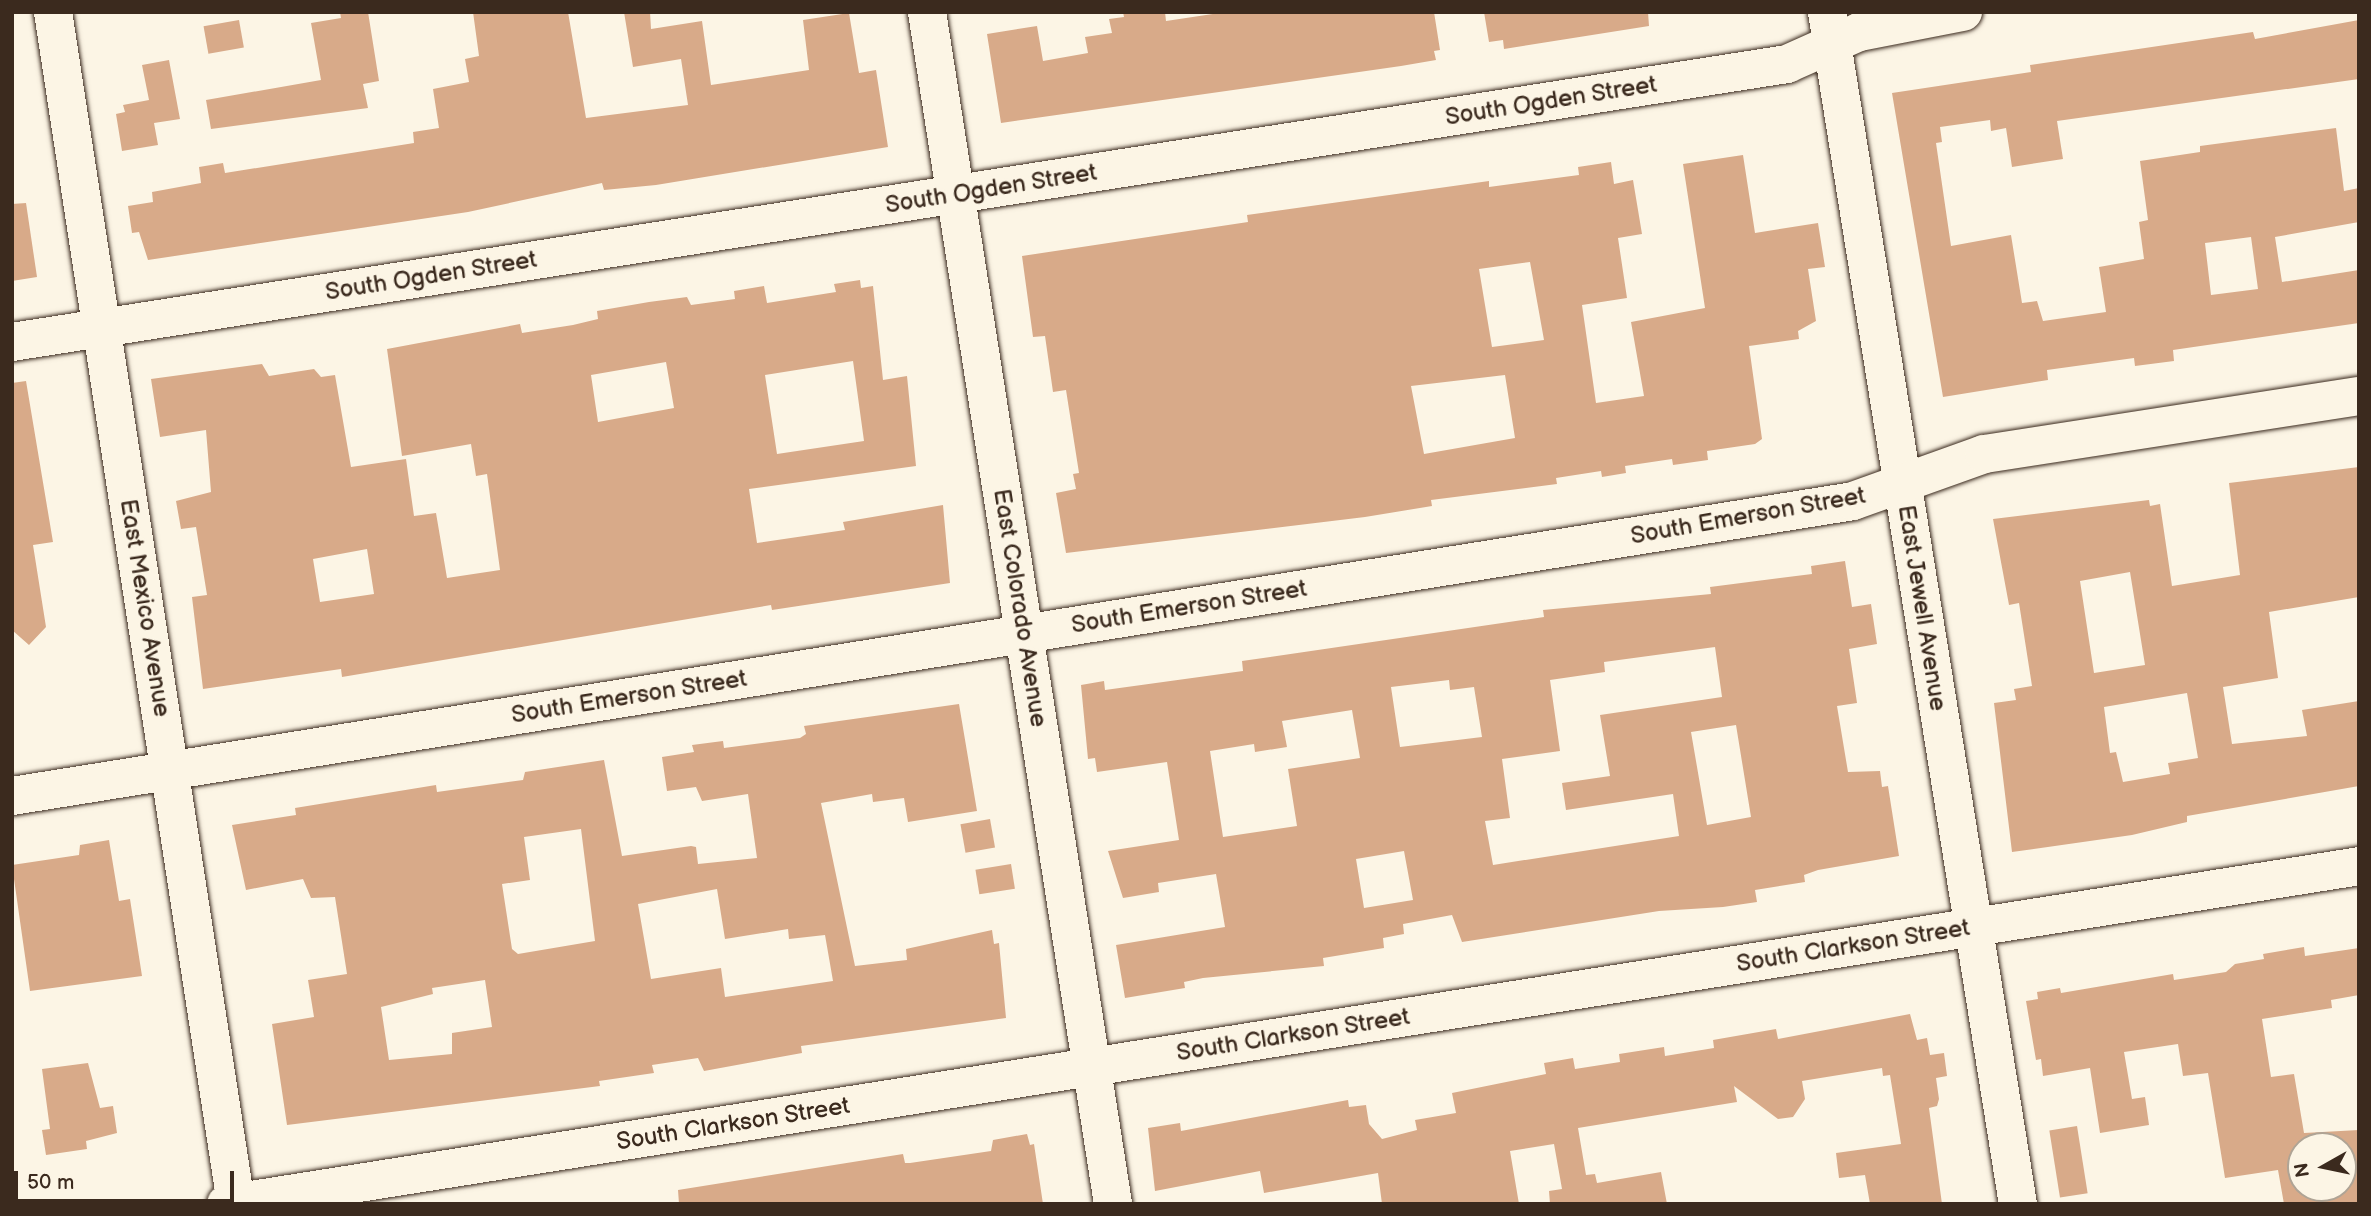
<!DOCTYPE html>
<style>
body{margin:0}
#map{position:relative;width:2371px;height:1216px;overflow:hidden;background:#fcf5e5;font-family:"Balsamiq Sans",sans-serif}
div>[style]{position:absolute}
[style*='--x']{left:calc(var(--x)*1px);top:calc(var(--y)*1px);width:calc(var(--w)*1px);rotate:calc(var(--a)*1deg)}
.building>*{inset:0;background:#d8aa89;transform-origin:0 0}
.roads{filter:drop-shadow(0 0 2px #3b2a1e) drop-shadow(0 0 2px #3b2a1e)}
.minor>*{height:38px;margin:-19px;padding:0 19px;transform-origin:19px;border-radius:19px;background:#fcf5e5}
span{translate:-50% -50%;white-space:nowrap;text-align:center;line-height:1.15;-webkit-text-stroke:5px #fcf5e5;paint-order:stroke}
.street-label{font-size:24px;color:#3b2a1e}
.frame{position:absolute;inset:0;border:14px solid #3b2a1e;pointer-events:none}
.north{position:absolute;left:2287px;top:1132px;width:70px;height:70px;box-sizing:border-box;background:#fcf5e5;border:2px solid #afa495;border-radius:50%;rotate:261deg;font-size:19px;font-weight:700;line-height:28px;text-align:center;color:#3b2a1e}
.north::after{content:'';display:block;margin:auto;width:24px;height:32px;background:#3b2a1e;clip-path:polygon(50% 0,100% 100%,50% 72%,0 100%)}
.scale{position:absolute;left:14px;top:1171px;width:220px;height:32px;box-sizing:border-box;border:4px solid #3b2a1e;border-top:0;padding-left:9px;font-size:21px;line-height:24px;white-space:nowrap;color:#3b2a1e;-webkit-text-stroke:5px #fcf5e5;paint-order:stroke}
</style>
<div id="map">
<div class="building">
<div style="clip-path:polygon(340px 12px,368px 12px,379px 81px,363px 84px,368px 108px,211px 129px,206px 100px,321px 80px,311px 23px,341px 18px)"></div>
<div style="clip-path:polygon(473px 12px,568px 12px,586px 118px,688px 105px,681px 59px,633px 67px,624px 12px,650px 12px,651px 29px,702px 21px,711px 85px,809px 70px,803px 20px,849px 13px,859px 73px,876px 70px,888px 147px,656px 185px,604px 190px,602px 183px,468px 212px,148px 260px,139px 232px,132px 233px,128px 206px,153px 202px,152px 192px,201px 183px,199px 167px,223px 163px,225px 173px,414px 143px,413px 132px,439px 128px,433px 89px,469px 82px,465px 59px,479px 56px)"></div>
<div style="clip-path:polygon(1123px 12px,1165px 12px,1166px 21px,1226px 12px,1434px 12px,1440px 50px,1434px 51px,1436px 60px,1401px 66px,1001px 123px,987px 34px,1037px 26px,1043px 61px,1088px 53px,1085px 37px,1112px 33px,1109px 19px,1124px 17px)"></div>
<div style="clip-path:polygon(1484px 12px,1648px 12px,1649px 26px,1504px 49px,1503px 40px,1489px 42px)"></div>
<div style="left:239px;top:20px;width:28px;height:36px;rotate:80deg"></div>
<div style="clip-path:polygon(evenodd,2359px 20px,2359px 79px,2057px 121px,2063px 159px,2012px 167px,2006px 128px,1991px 131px,1990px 120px,1940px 127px,1942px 142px,1936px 143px,1951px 246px,2011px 235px,2022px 303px,2037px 301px,2043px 321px,2106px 312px,2099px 267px,2144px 259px,2139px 222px,2148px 220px,2140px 161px,2200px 152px,2200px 146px,2336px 128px,2344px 191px,2359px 188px,2359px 222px,2275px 237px,2282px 282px,2359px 270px,2359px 323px,2173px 350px,2174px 361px,2135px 366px,2134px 358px,2047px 370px,2048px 380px,1943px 397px,1892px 93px,2031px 72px,2030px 65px,2253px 32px,2255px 39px,2359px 20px,2251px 237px,2258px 289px,2211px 295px,2205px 243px,2251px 237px)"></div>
<div style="clip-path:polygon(169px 60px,180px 119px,154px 123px,158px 145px,122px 151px,116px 114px,125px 112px,123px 105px,149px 100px,142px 65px)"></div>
<div style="clip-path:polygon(evenodd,1743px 155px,1755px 233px,1818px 223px,1825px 267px,1808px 269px,1816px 321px,1798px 331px,1799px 339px,1749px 346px,1762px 439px,1755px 444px,1707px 451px,1708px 460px,1673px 465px,1672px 459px,1625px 466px,1626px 473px,1602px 477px,1601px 471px,1556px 478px,1557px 484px,1431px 500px,1432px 506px,1365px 517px,1066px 553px,1056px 493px,1076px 489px,1073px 474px,1079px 473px,1066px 390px,1053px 392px,1045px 336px,1033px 337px,1022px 256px,1248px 222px,1247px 215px,1489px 181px,1489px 187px,1579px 175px,1578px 167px,1611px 162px,1614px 184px,1633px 180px,1642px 234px,1618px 238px,1627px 298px,1582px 305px,1596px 403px,1644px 396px,1631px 322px,1705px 308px,1683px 164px,1743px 155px,1530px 262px,1544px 340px,1492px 347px,1479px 269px,1530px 262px,1743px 155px,1505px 375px,1515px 438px,1424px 454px,1411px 386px,1505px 375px)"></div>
<div style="clip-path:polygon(26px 203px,37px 277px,12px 281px,12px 204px)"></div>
<div style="clip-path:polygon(evenodd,860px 280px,861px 288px,873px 286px,883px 380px,907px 376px,916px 466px,749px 489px,757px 543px,845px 530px,843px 522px,943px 505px,950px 583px,772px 610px,771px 605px,342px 677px,341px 669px,203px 689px,192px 597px,207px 595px,196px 527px,181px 529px,176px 501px,211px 492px,206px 430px,160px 437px,151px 379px,262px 364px,269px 376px,314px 369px,321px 377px,335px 375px,351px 467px,406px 459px,414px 516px,436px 513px,447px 578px,500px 570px,487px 474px,476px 476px,471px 444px,402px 456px,387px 349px,520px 324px,522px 333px,573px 325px,598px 319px,597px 311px,649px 302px,687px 297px,691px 305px,735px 299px,734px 291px,764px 286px,767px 303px,836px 292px,834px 284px,860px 280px,853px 361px,864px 441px,777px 454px,765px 375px,853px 361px,860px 280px,666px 362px,674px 408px,598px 422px,591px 375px,666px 362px,860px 280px,367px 549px,374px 594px,320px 602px,313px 559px,367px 549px)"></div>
<div style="clip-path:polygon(26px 381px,53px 542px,33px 545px,46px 627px,29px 645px,12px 630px,12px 383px)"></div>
<div style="clip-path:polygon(evenodd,2359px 467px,2359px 597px,2269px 612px,2278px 678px,2223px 687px,2232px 744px,2307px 736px,2302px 710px,2359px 701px,2359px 786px,2187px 816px,2187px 822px,2132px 835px,2012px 852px,1994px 703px,2016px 700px,2014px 689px,2032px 686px,2019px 603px,2009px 605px,1993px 519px,2149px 500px,2150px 506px,2160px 504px,2172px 586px,2240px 575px,2229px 483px,2359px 467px,2130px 572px,2145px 665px,2094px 673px,2080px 581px,2130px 572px,2359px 467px,2187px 693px,2198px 758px,2168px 763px,2170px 774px,2123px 782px,2116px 752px,2110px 753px,2104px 707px,2187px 693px)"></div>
<div style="clip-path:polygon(evenodd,1845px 561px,1852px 607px,1871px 604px,1877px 644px,1849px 649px,1857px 703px,1837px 706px,1848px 772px,1880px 771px,1882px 787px,1888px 786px,1899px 856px,1818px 870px,1804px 875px,1805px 882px,1755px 890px,1757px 902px,1723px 907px,1659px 911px,1462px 942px,1452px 915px,1403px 924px,1404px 934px,1383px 938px,1384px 948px,1323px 958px,1324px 966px,1203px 978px,1184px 982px,1185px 988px,1125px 998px,1116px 945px,1225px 927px,1216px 874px,1158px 883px,1159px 892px,1123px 898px,1108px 851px,1179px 840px,1167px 762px,1097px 772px,1095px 758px,1088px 759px,1081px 685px,1104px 681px,1105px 690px,1243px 671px,1242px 661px,1544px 617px,1543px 610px,1711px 594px,1710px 587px,1812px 574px,1811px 566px,1845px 561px,1715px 647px,1722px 697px,1600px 715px,1610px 776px,1562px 783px,1566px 810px,1673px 794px,1679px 836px,1493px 865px,1485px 821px,1510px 818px,1502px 759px,1560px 751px,1550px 680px,1605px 672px,1604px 662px,1715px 647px,1845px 561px,1449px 680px,1450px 690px,1474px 687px,1482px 737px,1400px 747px,1391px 687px,1449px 680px,1845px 561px,1352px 710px,1360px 758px,1288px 769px,1297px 826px,1223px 837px,1210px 751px,1254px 744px,1255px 752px,1287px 747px,1282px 721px,1352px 710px,1845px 561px,1736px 725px,1751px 817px,1707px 825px,1691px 732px,1736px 725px,1845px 561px,1404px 851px,1413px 900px,1364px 908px,1356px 859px,1404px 851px)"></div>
<div style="clip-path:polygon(evenodd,959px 704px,977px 811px,908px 822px,904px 798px,873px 802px,872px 794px,821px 803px,855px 966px,907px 960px,906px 949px,992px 930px,994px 944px,999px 943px,1006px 1018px,801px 1046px,802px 1053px,704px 1071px,698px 1058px,652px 1065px,654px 1073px,599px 1081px,600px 1086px,287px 1125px,272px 1024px,314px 1017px,308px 980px,347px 974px,335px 897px,311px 898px,303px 879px,246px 890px,232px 825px,296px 815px,295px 808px,436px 785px,437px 792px,523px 780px,525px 772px,604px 760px,622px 856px,691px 846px,696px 847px,698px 864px,757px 858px,748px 794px,702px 801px,696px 787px,667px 791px,662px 757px,694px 752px,692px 745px,723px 741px,724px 748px,800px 738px,806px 734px,804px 726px,959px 704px,581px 829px,595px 941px,518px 954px,512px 949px,502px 884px,530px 880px,524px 837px,581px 829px,959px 704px,717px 889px,725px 939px,788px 929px,789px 939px,825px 935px,833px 981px,725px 997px,721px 968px,651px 979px,638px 904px,717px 889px,959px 704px,485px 980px,492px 1027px,452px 1033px,452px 1054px,389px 1060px,381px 1007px,433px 994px,432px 988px,485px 980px)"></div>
<div style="left:990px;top:819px;width:29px;height:30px;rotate:80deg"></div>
<div style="clip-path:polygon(109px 840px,119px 901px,130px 899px,142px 976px,30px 991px,12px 865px,79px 855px,80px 845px)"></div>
<div style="left:1011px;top:864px;width:25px;height:36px;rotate:81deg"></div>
<div style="clip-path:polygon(evenodd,2304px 947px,2305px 956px,2359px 948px,2359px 995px,2331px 1000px,2332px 1008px,2262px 1019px,2271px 1077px,2294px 1074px,2304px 1133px,2359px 1130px,2359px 1204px,2284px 1204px,2278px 1170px,2225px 1178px,2208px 1073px,2183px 1076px,2178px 1044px,2124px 1052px,2132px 1099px,2145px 1097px,2149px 1125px,2100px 1133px,2090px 1068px,2043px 1076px,2041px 1059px,2036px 1060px,2026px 1001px,2038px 999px,2037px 992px,2060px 988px,2061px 993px,2173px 974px,2174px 980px,2226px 972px,2235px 964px,2264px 959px,2263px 954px,2304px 947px,2301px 1146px,2343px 1146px,2343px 1188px,2301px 1188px,2301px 1146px)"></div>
<div style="clip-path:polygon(1910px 1014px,1917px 1040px,1927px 1038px,1930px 1055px,1944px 1053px,1947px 1076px,1936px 1078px,1939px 1099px,1937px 1106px,1929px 1108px,1942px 1204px,1870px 1204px,1865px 1175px,1839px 1178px,1836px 1153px,1901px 1144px,1890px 1075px,1883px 1076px,1882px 1068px,1802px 1081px,1805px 1099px,1793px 1117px,1778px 1119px,1734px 1086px,1737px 1102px,1578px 1128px,1586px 1175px,1595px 1174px,1597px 1183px,1661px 1172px,1667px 1204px,1550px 1204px,1549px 1191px,1562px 1189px,1554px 1144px,1510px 1151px,1519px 1204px,1382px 1204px,1378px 1173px,1264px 1193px,1260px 1171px,1155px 1191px,1148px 1128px,1180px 1123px,1181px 1131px,1348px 1100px,1349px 1107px,1366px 1105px,1369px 1124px,1382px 1139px,1417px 1130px,1415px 1120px,1456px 1113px,1452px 1093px,1546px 1074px,1544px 1063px,1573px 1058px,1575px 1069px,1620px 1062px,1619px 1054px,1664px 1047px,1665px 1056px,1714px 1048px,1713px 1040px,1776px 1029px,1778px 1039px)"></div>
<div style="clip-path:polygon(88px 1063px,100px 1108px,113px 1106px,117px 1133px,86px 1141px,87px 1149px,46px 1155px,42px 1130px,50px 1129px,42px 1069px)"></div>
<div style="left:2077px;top:1126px;width:68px;height:28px;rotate:81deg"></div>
<div style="clip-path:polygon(1027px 1134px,1030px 1145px,1034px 1144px,1043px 1204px,679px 1204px,678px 1190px,903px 1154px,905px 1163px,910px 1163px,991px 1151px,993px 1140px)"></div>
</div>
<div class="roads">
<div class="minor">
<div style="--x:53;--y:12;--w:1206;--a:81.27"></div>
<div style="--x:927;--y:12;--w:1206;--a:81.13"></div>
<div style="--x:1827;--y:12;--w:1207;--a:80.9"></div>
<div style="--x:12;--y:342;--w:1797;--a:-8.9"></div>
<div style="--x:1787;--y:64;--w:79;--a:-24"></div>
<div style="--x:1859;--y:32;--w:106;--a:-10.9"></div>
<div style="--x:12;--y:796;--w:1864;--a:-9.1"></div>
<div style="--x:1853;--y:501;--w:139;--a:-19.7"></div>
<div style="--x:1984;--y:454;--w:379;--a:-8.8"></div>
<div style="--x:226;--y:1204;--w:2160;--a:-9"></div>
</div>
</div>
<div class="street-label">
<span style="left:1551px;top:101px;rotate:-9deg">South Ogden Street</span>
<span style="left:991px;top:189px;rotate:-9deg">South Ogden Street</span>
<span style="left:431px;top:276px;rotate:-9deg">South Ogden Street</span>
<span style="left:1748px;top:516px;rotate:-10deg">South Emerson Street</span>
<span style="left:1189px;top:607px;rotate:-9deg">South Emerson Street</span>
<span style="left:145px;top:608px;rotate:81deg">East Mexico Avenue</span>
<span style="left:1020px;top:608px;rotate:81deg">East Colorado Avenue</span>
<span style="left:1922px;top:608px;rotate:81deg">East Jewell Avenue</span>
<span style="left:629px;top:697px;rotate:-9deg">South Emerson Street</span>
<span style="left:1853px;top:946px;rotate:-9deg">South Clarkson Street</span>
<span style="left:1293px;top:1035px;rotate:-9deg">South Clarkson Street</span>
<span style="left:733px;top:1124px;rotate:-9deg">South Clarkson Street</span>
</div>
<div class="frame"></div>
<div class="north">N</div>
<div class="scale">50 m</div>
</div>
